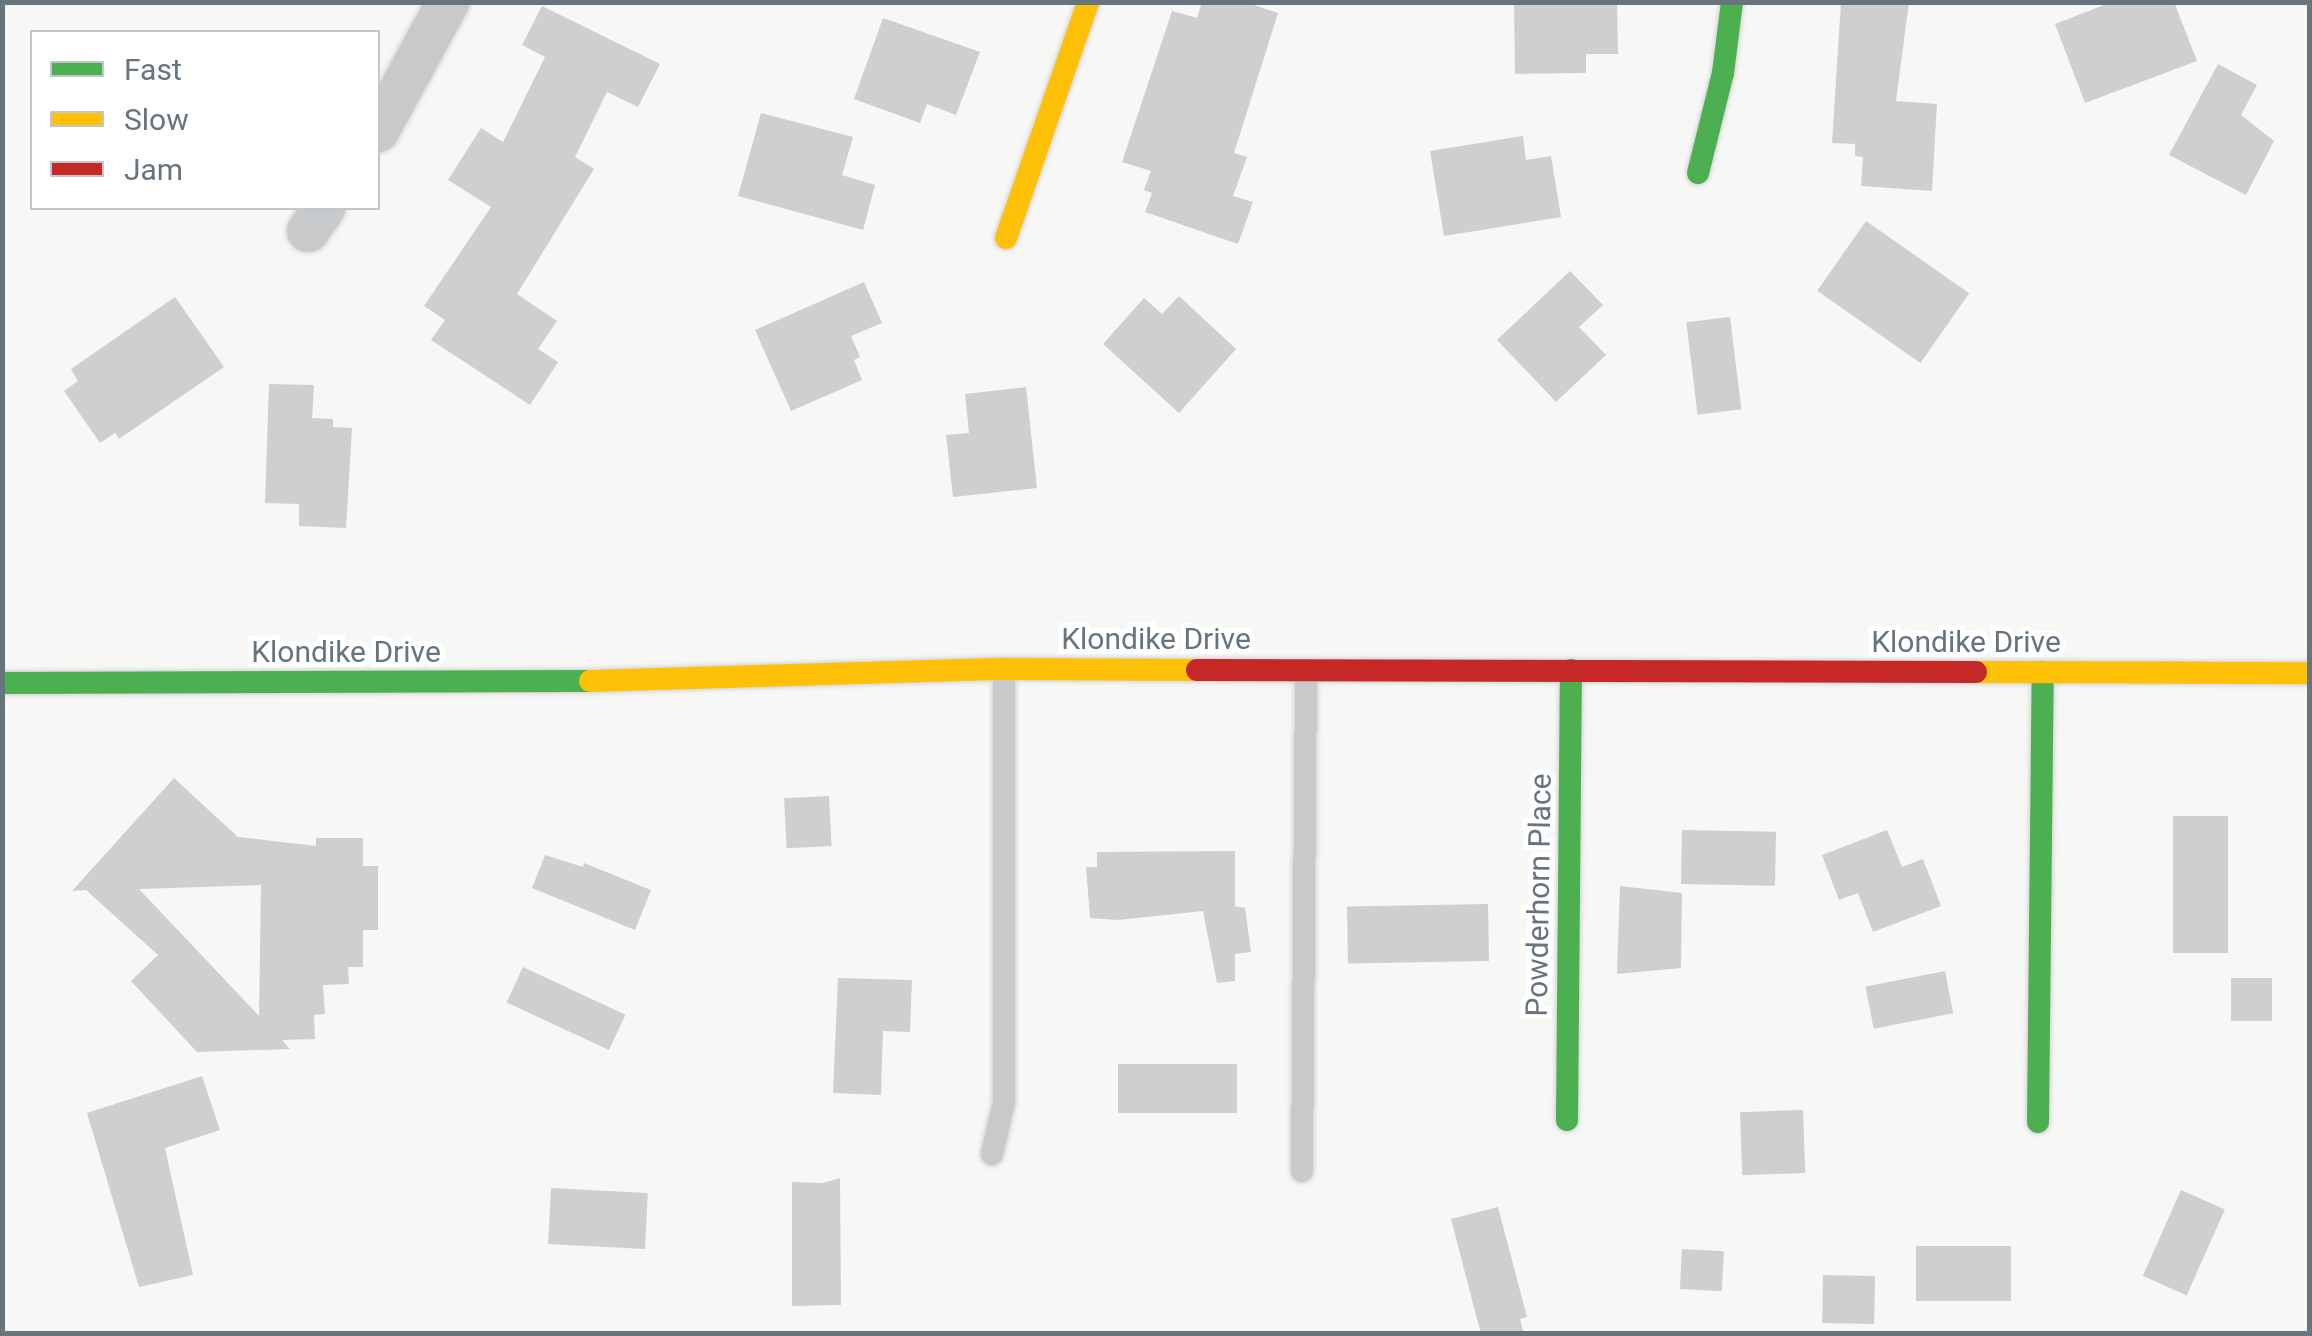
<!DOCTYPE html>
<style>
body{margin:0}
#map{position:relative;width:2312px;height:1336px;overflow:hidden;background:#f7f7f6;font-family:Roboto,sans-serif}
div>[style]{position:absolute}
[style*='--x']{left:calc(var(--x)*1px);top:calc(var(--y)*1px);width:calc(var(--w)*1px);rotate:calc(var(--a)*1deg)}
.building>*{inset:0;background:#cdcfd0;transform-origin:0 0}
.roads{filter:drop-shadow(0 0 2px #d2d3d3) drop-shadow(0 0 2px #d2d3d3)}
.lane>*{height:22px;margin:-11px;padding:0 11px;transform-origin:11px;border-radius:11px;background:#c8c9ca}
.street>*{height:42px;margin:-21px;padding:0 21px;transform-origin:21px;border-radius:21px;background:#c8c9ca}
.fast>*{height:22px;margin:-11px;padding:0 11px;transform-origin:11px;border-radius:11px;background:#4caf50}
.slow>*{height:22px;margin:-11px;padding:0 11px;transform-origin:11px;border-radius:11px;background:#ffc107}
.jam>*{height:22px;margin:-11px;padding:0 11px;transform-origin:11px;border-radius:11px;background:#c62828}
span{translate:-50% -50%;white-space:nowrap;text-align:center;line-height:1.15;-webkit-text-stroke:10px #fff;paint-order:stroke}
.street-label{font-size:30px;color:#66747d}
.frame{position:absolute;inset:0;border:5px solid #66747d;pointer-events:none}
.legend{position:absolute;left:30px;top:30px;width:350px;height:180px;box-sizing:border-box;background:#fff;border:2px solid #c2c7cb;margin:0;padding:12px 18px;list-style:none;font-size:30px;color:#66747d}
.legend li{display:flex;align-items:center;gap:20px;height:50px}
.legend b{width:50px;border:2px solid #c2c7cb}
</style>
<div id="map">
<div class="building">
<div style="clip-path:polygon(1202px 2px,1245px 2px,1278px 13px,1234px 153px,1247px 157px,1233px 196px,1253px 202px,1238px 244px,1145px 212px,1152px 193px,1144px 190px,1151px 171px,1122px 162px,1172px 11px,1197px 18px)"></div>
<div style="clip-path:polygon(1514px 2px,1617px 2px,1618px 54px,1586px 54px,1586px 73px,1515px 74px)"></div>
<div style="clip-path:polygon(1841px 2px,1909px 2px,1896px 101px,1937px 104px,1932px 191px,1861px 186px,1863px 157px,1855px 156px,1855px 144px,1832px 143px)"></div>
<div style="clip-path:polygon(2112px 2px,2174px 2px,2197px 61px,2085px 103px,2055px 24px)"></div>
<div style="clip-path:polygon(542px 6px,660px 64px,638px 107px,607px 92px,575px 157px,594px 169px,517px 294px,557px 321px,538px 349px,558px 362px,530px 405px,431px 340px,445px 320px,424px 306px,491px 207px,448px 180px,481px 128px,503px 142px,545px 57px,522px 45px)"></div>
<div style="clip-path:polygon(883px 18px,980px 52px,956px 115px,927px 104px,920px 123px,854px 99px)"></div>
<div style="clip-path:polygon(2218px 64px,2257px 85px,2241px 115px,2274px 141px,2246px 195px,2169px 155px)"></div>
<div style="clip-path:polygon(761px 113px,853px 137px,842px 175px,875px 185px,863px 230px,738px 196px)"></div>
<div style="clip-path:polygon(1523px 136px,1526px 160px,1551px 156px,1561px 217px,1444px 236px,1430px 151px)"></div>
<div style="left:1866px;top:221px;width:126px;height:85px;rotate:35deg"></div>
<div style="clip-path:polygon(1570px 271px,1603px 305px,1579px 327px,1606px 355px,1556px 402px,1497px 340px)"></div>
<div style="clip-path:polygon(864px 282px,882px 323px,851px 336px,860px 357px,854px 360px,862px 380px,791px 411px,755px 330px)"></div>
<div style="clip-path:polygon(1179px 296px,1236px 349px,1179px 413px,1103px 344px,1144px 298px,1162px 314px)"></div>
<div style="clip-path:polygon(175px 297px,224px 367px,119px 439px,115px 433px,100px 443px,64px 391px,78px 381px,71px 369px)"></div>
<div style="left:1730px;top:317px;width:93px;height:44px;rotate:83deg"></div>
<div style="clip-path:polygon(269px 384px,314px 385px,312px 418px,333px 419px,333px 427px,352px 428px,346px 528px,299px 526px,299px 504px,265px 503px)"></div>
<div style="clip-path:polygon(1026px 387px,1037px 488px,953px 497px,946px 435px,969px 433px,965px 394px)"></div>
<div style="clip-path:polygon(evenodd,174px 778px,238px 837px,316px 846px,316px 838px,363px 838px,363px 866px,378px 866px,378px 930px,363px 930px,363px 967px,348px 967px,349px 984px,323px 985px,325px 1014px,314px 1015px,315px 1039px,282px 1040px,290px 1049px,197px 1052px,131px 981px,158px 955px,86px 890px,72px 891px,174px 778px,261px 885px,259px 1016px,139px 889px,261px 885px)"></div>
<div style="left:829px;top:796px;width:50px;height:45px;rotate:87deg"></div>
<div style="left:2173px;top:816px;width:55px;height:137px"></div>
<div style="left:1682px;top:830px;width:94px;height:54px;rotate:1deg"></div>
<div style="clip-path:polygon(1887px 830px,1902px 867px,1923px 859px,1941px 906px,1873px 932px,1858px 893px,1839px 900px,1822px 855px)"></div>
<div style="clip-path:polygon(1235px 851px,1235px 906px,1245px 908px,1251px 952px,1235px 954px,1235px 981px,1217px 983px,1203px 911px,1118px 920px,1090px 918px,1086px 867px,1097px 867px,1097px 852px)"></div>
<div style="clip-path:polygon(545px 855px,583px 867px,584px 863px,651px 890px,635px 930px,532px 888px)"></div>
<div style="clip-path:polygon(1620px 886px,1682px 893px,1681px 968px,1617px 974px)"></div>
<div style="left:1488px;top:904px;width:57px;height:141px;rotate:89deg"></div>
<div style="left:523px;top:967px;width:113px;height:39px;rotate:25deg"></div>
<div style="left:1945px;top:971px;width:43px;height:81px;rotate:79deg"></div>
<div style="clip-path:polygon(838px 978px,912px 980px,910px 1032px,883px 1031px,881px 1095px,833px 1093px)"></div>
<div style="left:2231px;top:978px;width:41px;height:43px"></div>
<div style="left:1118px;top:1064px;width:119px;height:49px"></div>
<div style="clip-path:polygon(202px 1076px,220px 1130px,165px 1148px,193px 1275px,139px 1287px,87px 1113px)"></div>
<div style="left:1803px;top:1110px;width:63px;height:63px;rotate:88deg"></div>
<div style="clip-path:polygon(840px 1178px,841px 1305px,792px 1306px,792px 1182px,823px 1183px)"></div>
<div style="left:551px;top:1188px;width:97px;height:56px;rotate:3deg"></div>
<div style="left:2181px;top:1190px;width:48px;height:94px;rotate:24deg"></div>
<div style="clip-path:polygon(1498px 1207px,1527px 1317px,1520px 1319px,1524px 1334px,1481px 1334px,1451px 1219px)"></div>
<div style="left:1916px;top:1246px;width:95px;height:55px"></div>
<div style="left:1682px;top:1249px;width:42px;height:40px;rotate:3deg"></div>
<div style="left:1823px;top:1275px;width:52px;height:48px;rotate:1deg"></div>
</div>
<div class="roads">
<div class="lane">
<div style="--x:992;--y:1154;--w:53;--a:-77"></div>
<div style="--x:1004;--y:1102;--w:433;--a:-90"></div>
<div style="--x:1302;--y:1171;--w:501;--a:-89.54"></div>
</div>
<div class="street">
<div style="--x:378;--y:131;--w:147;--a:-61.5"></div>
<div style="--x:308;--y:231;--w:28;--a:-55"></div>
</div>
<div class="fast">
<div style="--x:1698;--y:173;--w:103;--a:-76"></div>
<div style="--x:1723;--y:73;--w:72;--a:-82.8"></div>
<div style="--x:2;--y:683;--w:588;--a:-0.19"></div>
<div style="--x:1567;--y:1120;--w:450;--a:-89.5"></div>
<div style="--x:2038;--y:1122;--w:450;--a:-89.4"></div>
</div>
<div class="slow">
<div style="--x:1006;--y:238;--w:250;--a:-70.8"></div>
<div style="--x:1976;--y:672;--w:334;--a:0.2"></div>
<div style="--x:590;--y:681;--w:414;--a:-1.7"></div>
<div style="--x:1004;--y:669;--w:193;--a:0.3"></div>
</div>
<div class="jam">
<div style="--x:1197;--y:670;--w:779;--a:0.15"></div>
</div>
</div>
<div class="street-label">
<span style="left:1156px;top:639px">Klondike Drive</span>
<span style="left:1966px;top:642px">Klondike Drive</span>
<span style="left:346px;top:652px">Klondike Drive</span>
<span style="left:1539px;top:895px;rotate:-89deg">Powderhorn Place</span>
</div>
<div class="frame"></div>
<ul class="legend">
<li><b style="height:12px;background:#4caf50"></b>Fast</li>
<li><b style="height:12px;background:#ffc107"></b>Slow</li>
<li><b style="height:12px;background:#c62828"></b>Jam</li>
</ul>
</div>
